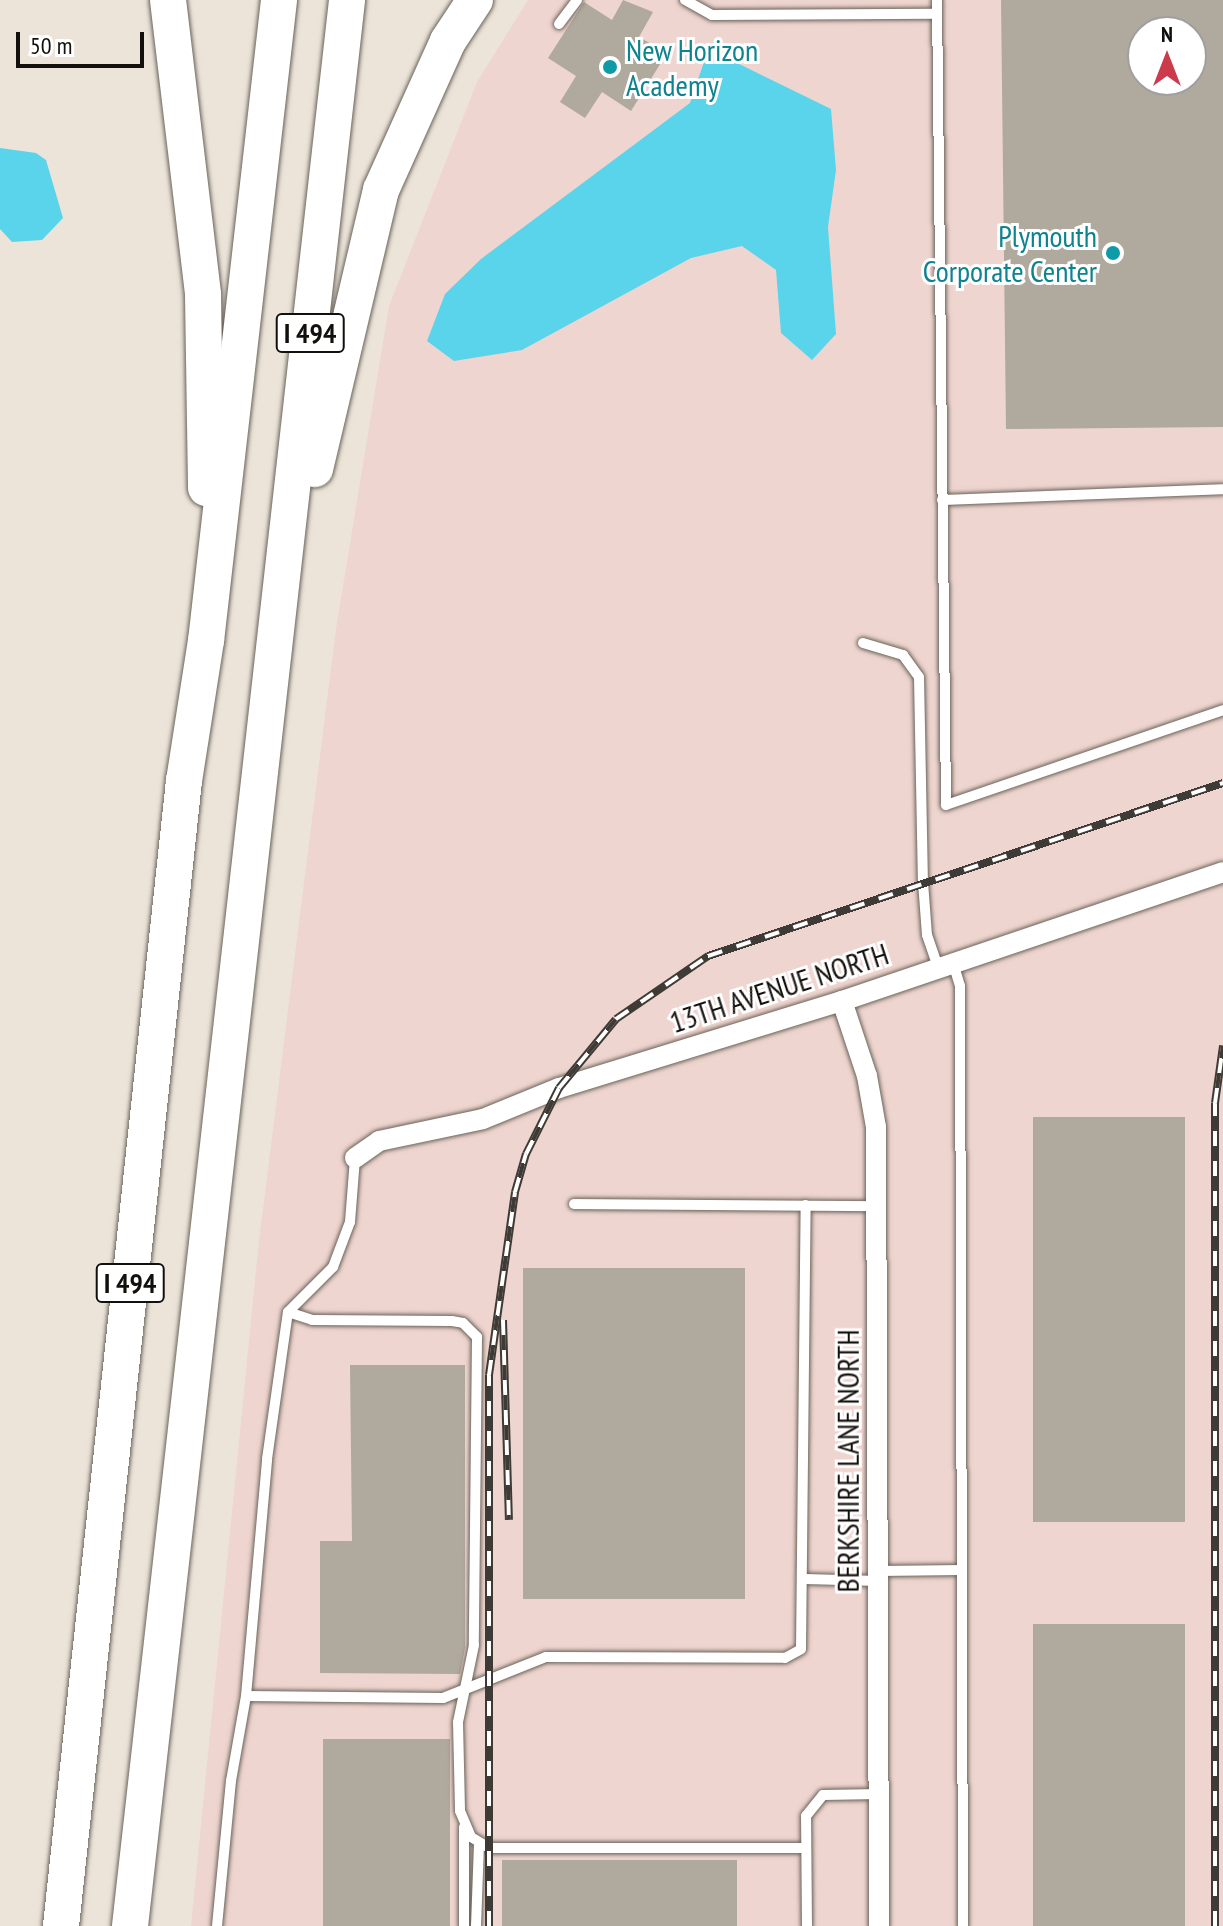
<!DOCTYPE html>
<style>
body{margin:0}
#map{position:relative;width:1223px;height:1926px;overflow:hidden;background:#ece4d9;font-family:"PT Sans Narrow",sans-serif}
div>[style]{position:absolute}
[style*='--x']{left:calc(var(--x)*1px);top:calc(var(--y)*1px);width:calc(var(--w)*1px);rotate:calc(var(--a)*1deg)}
.industrial>*{inset:0;background:#efd5cf}
.water>*{inset:0;background:#59d4ea}
.building>*{inset:0;background:#b0a99e;transform-origin:0 0}
.roads{filter:drop-shadow(0 0 2px #696359) drop-shadow(0 0 2px #696359)}
.service>*{height:10px;margin:-5px;padding:0 5px;transform-origin:5px;border-radius:5px;background:#fff}
.minor>*{height:20px;margin:-10px;padding:0 10px;transform-origin:10px;border-radius:10px;background:#fff}
.motorway>*{height:36px;margin:-18px;padding:0 18px;transform-origin:18px;border-radius:18px;background:#fff}
.rail>*{height:8px;margin-top:-4px;transform-origin:0;background:repeating-linear-gradient(90deg,#fff 0 15px,#3e3a35 0 30px);box-sizing:border-box;border-block:2px solid #3e3a35}
.dots>*{width:22px;height:22px;translate:-50% -50%;box-sizing:border-box;border:4px solid #fff;border-radius:50%}
span{translate:-50% -50%;white-space:nowrap;text-align:center;line-height:1.15;-webkit-text-stroke:6px #fff;paint-order:stroke}
.shield-label span{padding:2px 6px;background:#fff;border:2px solid;border-radius:6px;-webkit-text-stroke-width:0}
.shield-label{font-size:28px;color:#12100c;font-weight:700}
.culture-label{font-size:30px;color:#0d838f}
.left{translate:0 -50%;text-align:left}
.right{translate:-100% -50%;text-align:right}
.street-label{font-size:30px;color:#12100c}
.north{position:absolute;left:1127px;top:16px;width:80px;height:80px;box-sizing:border-box;background:#fff;border:2px solid #a09f9e;border-radius:50%;rotate:0deg;font-size:22px;font-weight:700;line-height:32px;text-align:center;color:#12100c}
.north::after{content:'';display:block;margin:auto;width:28px;height:36px;background:#cb3b4b;clip-path:polygon(50% 0,100% 100%,50% 72%,0 100%)}
.scale{position:absolute;left:16px;top:32px;width:128px;height:36px;box-sizing:border-box;border:4px solid #12100c;border-top:0;padding-left:10px;font-size:24px;line-height:28px;white-space:nowrap;color:#12100c;-webkit-text-stroke:6px #fff;paint-order:stroke}
</style>
<div id="map">
<div class="industrial">
<div style="clip-path:polygon(evenodd,528px 0,1223px 0,1223px 1926px,191px 1926px,259px 1240px,336px 629px,389px 306px,477px 82px,528px 0,1143px 32px,1191px 32px,1191px 80px,1143px 80px,1143px 32px)"></div>
</div>
<div class="water">
<div style="clip-path:polygon(725px 57px,831px 109px,836px 170px,828px 227px,836px 334px,812px 360px,781px 333px,776px 270px,742px 246px,691px 258px,522px 350px,454px 361px,427px 341px,445px 294px,481px 259px,690px 103px,704px 62px)"></div>
<div style="clip-path:polygon(0 148px,36px 153px,46px 160px,63px 218px,42px 240px,12px 242px,0 229px)"></div>
</div>
<div class="building">
<div style="clip-path:polygon(623px 0,653px 12px,639px 37px,667px 53px,631px 111px,602px 92px,585px 118px,560px 102px,576px 76px,548px 58px,584px 2px,612px 20px)"></div>
<div style="clip-path:polygon(evenodd,1001px 0,1223px 0,1223px 427px,1006px 429px,1001px 0,1143px 32px,1191px 32px,1191px 80px,1143px 80px,1143px 32px)"></div>
<div style="left:1033px;top:1117px;width:152px;height:405px"></div>
<div style="left:523px;top:1268px;width:222px;height:331px"></div>
<div style="clip-path:polygon(350px 1365px,465px 1365px,465px 1648px,460px 1674px,320px 1673px,320px 1541px,352px 1541px)"></div>
<div style="left:1033px;top:1624px;width:152px;height:302px"></div>
<div style="left:323px;top:1739px;width:127px;height:187px"></div>
<div style="left:502px;top:1860px;width:235px;height:66px"></div>
</div>
<div class="roads">
<div class="service">
<div style="--x:685;--y:0;--w:31;--a:29"></div>
<div style="--x:712;--y:15;--w:225;--a:-0.3"></div>
<div style="--x:937;--y:0;--w:805;--a:89.36"></div>
<div style="--x:946;--y:805;--w:293;--a:-18.9"></div>
<div style="--x:559;--y:24;--w:30;--a:-53"></div>
<div style="--x:942;--y:500;--w:281;--a:-2.2"></div>
<div style="--x:863;--y:643;--w:42;--a:16.7"></div>
<div style="--x:903;--y:655;--w:27;--a:54"></div>
<div style="--x:919;--y:677;--w:205;--a:88.9"></div>
<div style="--x:923;--y:882;--w:53;--a:85.7"></div>
<div style="--x:927;--y:935;--w:36;--a:71"></div>
<div style="--x:953;--y:963;--w:24;--a:73"></div>
<div style="--x:960;--y:986;--w:940;--a:89.82"></div>
<div style="--x:574;--y:1204;--w:304;--a:0.4"></div>
<div style="--x:288;--y:1312;--w:25;--a:18"></div>
<div style="--x:312;--y:1320;--w:140;--a:0.4"></div>
<div style="--x:452;--y:1321;--w:11;--a:10"></div>
<div style="--x:463;--y:1323;--w:20;--a:45"></div>
<div style="--x:477;--y:1337;--w:308;--a:90.6"></div>
<div style="--x:474;--y:1645;--w:79;--a:101.7"></div>
<div style="--x:458;--y:1722;--w:89;--a:88.7"></div>
<div style="--x:460;--y:1811;--w:28;--a:67"></div>
<div style="--x:471;--y:1837;--w:21;--a:31"></div>
<div style="--x:489;--y:1848;--w:317;--a:0"></div>
<div style="--x:879;--y:1571;--w:83;--a:-0.7"></div>
<div style="--x:805;--y:1579;--w:74;--a:1.5"></div>
<div style="--x:246;--y:1696;--w:238;--a:-84.9"></div>
<div style="--x:267;--y:1459;--w:148;--a:-81.9"></div>
<div style="--x:288;--y:1312;--w:64;--a:-45"></div>
<div style="--x:333;--y:1267;--w:48;--a:-69.3"></div>
<div style="--x:350;--y:1222;--w:64;--a:-85.5"></div>
<div style="--x:464;--y:1827;--w:99;--a:90"></div>
<div style="--x:217;--y:1926;--w:146;--a:-84.5"></div>
<div style="--x:231;--y:1781;--w:86;--a:-80"></div>
<div style="--x:246;--y:1696;--w:197;--a:0.6"></div>
<div style="--x:443;--y:1698;--w:111;--a:-21.7"></div>
<div style="--x:546;--y:1657;--w:239;--a:0.2"></div>
<div style="--x:785;--y:1658;--w:18;--a:-29"></div>
<div style="--x:801;--y:1649;--w:444;--a:-89.4"></div>
<div style="--x:476;--y:1926;--w:80;--a:-87.9"></div>
<div style="--x:807;--y:1926;--w:110;--a:-90.5"></div>
<div style="--x:806;--y:1816;--w:27;--a:-51"></div>
<div style="--x:823;--y:1795;--w:56;--a:-1"></div>
</div>
<div class="minor">
<div style="--x:842;--y:1001;--w:79;--a:71.6"></div>
<div style="--x:867;--y:1076;--w:52;--a:80"></div>
<div style="--x:876;--y:1127;--w:799;--a:89.78"></div>
<div style="--x:355;--y:1158;--w:29;--a:-35"></div>
<div style="--x:379;--y:1141;--w:106;--a:-11.9"></div>
<div style="--x:483;--y:1119;--w:82;--a:-22.2"></div>
<div style="--x:559;--y:1088;--w:296;--a:-17.1"></div>
<div style="--x:842;--y:1001;--w:402;--a:-18.7"></div>
</div>
<div class="motorway">
<div style="--x:168;--y:0;--w:297;--a:83.2"></div>
<div style="--x:203;--y:295;--w:193;--a:89.1"></div>
<div style="--x:315;--y:469;--w:287;--a:-76.7"></div>
<div style="--x:381;--y:190;--w:163;--a:-65.8"></div>
<div style="--x:448;--y:41;--w:49;--a:-56.6"></div>
<div style="--x:61;--y:1926;--w:1152;--a:-83.87"></div>
<div style="--x:184;--y:781;--w:142;--a:-81.1"></div>
<div style="--x:206;--y:641;--w:645;--a:-83.5"></div>
<div style="--x:130;--y:1926;--w:1938;--a:-83.57"></div>
</div>
</div>
<div class="rail">
<div style="--x:503;--y:1320;--w:200;--a:88.3"></div>
<div style="--x:489;--y:1926;--w:551;--a:-90"></div>
<div style="--x:489;--y:1375;--w:185;--a:-81.9"></div>
<div style="--x:515;--y:1192;--w:40;--a:-74"></div>
<div style="--x:526;--y:1154;--w:74;--a:-63.4"></div>
<div style="--x:559;--y:1088;--w:89;--a:-50.4"></div>
<div style="--x:616;--y:1019;--w:112;--a:-34.4"></div>
<div style="--x:708;--y:956;--w:543;--a:-18.57"></div>
<div style="--x:1215;--y:1926;--w:823;--a:-90"></div>
<div style="--x:1215;--y:1103;--w:58;--a:-82"></div>
</div>
<div class="dots">
<div style="left:610px;top:67px;background:#0f9aa8"></div>
<div style="left:1113px;top:253px;background:#0f9aa8"></div>
</div>
<div class="shield-label">
<span style="left:310px;top:333px">I 494</span>
<span style="left:130px;top:1283px">I 494</span>
</div>
<div class="culture-label">
<span class="left" style="left:626px;top:67px">New Horizon<br>Academy</span>
<span class="right" style="left:1097px;top:253px">Plymouth<br>Corporate Center</span>
</div>
<div class="street-label">
<span style="left:779px;top:988px;rotate:-18deg">13TH AVENUE NORTH</span>
<span style="left:848px;top:1461px;rotate:-90deg">BERKSHIRE LANE NORTH</span>
</div>
<div class="north">N</div>
<div class="scale">50 m</div>
</div>
